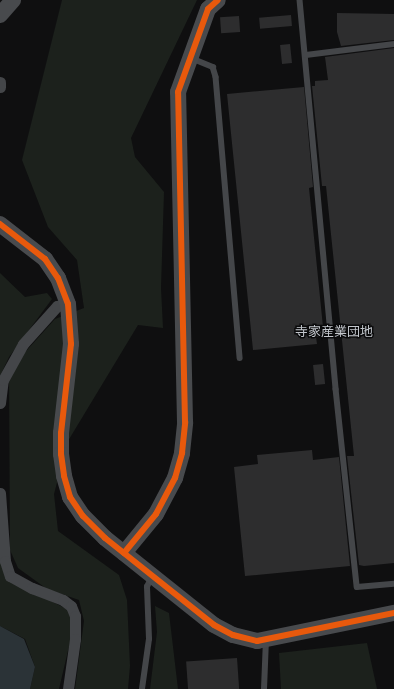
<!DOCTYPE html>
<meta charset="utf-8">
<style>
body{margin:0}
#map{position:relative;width:394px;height:689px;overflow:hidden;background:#0f0f10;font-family:"Work Sans","Noto Sans JP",sans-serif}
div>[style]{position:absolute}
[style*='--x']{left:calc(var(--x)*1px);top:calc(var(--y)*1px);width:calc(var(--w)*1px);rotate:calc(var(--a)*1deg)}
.green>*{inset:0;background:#1c211c}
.water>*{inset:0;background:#2b3337}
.building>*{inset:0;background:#2d2d2e;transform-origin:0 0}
.lane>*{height:5.5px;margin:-2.75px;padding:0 2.75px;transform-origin:2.75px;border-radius:2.75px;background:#444649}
.street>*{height:11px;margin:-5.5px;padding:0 5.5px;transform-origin:5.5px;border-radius:5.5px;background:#444649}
.secondary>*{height:16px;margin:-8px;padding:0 8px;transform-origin:8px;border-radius:8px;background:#484a4d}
.cycleway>*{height:6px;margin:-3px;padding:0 3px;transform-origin:3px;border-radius:3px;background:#e8590c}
span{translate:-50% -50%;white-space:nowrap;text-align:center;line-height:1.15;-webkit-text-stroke:3px #0a0a0b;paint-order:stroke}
.neighbourhood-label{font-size:13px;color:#c2c6cc}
</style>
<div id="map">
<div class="green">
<div style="clip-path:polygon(62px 0,197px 0,131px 138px,135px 157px,164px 192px,161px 288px,163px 328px,138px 325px,68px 441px,54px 494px,58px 531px,119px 575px,127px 600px,130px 666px,128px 689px,75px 689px,84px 621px,79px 600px,47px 589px,18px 568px,10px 550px,9px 370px,55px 319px,84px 308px,77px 260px,48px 227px,22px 160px)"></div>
<div style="clip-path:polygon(0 273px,25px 297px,47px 293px,52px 299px,9px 357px,0 376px)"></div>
<div style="clip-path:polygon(0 554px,6px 579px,67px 609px,71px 617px,71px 638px,59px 689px,30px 689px,35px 667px,25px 639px,0 626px)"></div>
<div style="clip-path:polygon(155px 606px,169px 613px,178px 689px,150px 689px,157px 632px)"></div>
<div style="clip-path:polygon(367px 643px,377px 689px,281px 689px,279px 653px)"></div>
</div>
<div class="water">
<div style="clip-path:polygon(0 626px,24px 639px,35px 667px,30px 689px,0 689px)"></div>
</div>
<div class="building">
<div style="clip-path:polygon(337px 13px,394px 14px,394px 40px,341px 46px,337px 32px)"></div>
<div style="left:291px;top:15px;width:11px;height:32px;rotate:85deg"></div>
<div style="left:239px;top:16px;width:16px;height:19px;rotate:86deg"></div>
<div style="left:290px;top:44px;width:19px;height:10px;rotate:84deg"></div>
<div style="clip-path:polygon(394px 48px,394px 563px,364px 566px,359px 565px,347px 456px,354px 456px,326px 186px,322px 186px,312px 86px,315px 86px,315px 81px,328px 80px,325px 57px)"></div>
<div style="clip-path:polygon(304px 87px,313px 187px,309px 188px,324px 337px,316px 337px,317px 344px,253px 350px,227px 94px)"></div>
<div style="left:323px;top:364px;width:20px;height:10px;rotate:84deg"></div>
<div style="clip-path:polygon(312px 450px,313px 460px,339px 457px,350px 566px,245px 576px,234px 467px,258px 464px,257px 455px)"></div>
<div style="left:237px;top:658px;width:31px;height:51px;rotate:86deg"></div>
</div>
<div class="lane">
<div style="--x:300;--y:0;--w:391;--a:84.7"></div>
<div style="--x:336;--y:389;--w:199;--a:83.9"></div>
<div style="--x:357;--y:587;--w:37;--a:-5"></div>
<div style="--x:306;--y:55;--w:89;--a:-7.1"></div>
<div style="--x:191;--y:58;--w:24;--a:22"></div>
<div style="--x:213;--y:67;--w:10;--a:73"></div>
<div style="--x:216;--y:77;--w:282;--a:85.1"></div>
<div style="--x:142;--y:689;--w:50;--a:-82"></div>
<div style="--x:149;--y:639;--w:52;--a:-92.2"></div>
<div style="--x:147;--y:587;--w:10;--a:-66"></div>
<div style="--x:264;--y:689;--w:49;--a:-87.7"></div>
</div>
<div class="street">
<div style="--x:0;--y:82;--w:5;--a:90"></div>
<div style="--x:0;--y:403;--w:23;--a:-83"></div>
<div style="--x:3;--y:380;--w:41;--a:-60.9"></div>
<div style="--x:23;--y:344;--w:51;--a:-48.2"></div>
<div style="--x:57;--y:306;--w:11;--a:-10"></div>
<div style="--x:0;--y:493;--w:68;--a:85.8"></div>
<div style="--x:5;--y:561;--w:16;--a:72"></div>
<div style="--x:10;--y:576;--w:25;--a:29"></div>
<div style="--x:32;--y:588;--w:33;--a:21"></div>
<div style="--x:63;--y:600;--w:10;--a:37"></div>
<div style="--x:71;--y:606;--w:11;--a:68"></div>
<div style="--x:75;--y:616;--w:23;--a:90"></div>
<div style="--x:75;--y:639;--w:50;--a:98"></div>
</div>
<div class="secondary">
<div style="--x:0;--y:15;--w:20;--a:-49"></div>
<div style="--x:0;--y:224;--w:57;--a:37.9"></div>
<div style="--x:45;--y:259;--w:23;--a:56"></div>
<div style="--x:58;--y:278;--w:28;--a:69"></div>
<div style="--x:68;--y:304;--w:40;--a:85.7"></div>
<div style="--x:71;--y:344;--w:90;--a:96.4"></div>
<div style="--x:61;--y:433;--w:21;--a:90"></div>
<div style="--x:61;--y:454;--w:22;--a:82"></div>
<div style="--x:64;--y:476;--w:22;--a:74"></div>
<div style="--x:70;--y:497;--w:23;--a:56"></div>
<div style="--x:83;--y:516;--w:31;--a:45"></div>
<div style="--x:105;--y:538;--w:139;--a:38.6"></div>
<div style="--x:214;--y:625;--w:21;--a:28"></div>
<div style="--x:233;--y:635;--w:25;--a:14"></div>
<div style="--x:257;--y:641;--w:140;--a:-11.6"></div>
<div style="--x:124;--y:553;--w:50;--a:-50.6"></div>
<div style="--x:156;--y:514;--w:41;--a:-62.2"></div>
<div style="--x:175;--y:478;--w:26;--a:-74"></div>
<div style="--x:182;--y:453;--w:31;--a:-84"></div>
<div style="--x:185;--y:422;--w:330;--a:-91.2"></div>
<div style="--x:178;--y:92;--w:88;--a:-70.1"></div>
<div style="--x:208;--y:9;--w:13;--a:-42"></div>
</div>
<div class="cycleway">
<div style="--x:0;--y:224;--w:57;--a:37.9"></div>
<div style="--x:45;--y:259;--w:23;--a:56"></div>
<div style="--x:58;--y:278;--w:28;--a:69"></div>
<div style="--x:68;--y:304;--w:40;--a:85.7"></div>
<div style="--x:71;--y:344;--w:90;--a:96.4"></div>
<div style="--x:61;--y:433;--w:21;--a:90"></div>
<div style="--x:61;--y:454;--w:22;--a:82"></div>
<div style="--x:64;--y:476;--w:22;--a:74"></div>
<div style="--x:70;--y:497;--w:23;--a:56"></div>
<div style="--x:83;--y:516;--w:31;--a:45"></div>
<div style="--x:105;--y:538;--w:139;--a:38.6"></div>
<div style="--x:214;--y:625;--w:21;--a:28"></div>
<div style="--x:233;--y:635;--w:25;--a:14"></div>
<div style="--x:257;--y:641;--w:140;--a:-11.6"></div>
<div style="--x:124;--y:553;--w:50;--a:-50.6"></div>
<div style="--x:156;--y:514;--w:41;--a:-62.2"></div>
<div style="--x:175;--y:478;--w:26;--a:-74"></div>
<div style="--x:182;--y:453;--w:31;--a:-84"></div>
<div style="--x:185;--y:422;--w:330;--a:-91.2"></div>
<div style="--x:178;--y:92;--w:88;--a:-70.1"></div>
<div style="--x:208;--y:9;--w:13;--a:-42"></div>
</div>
<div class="neighbourhood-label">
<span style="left:334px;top:332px">寺家産業団地</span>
</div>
</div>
